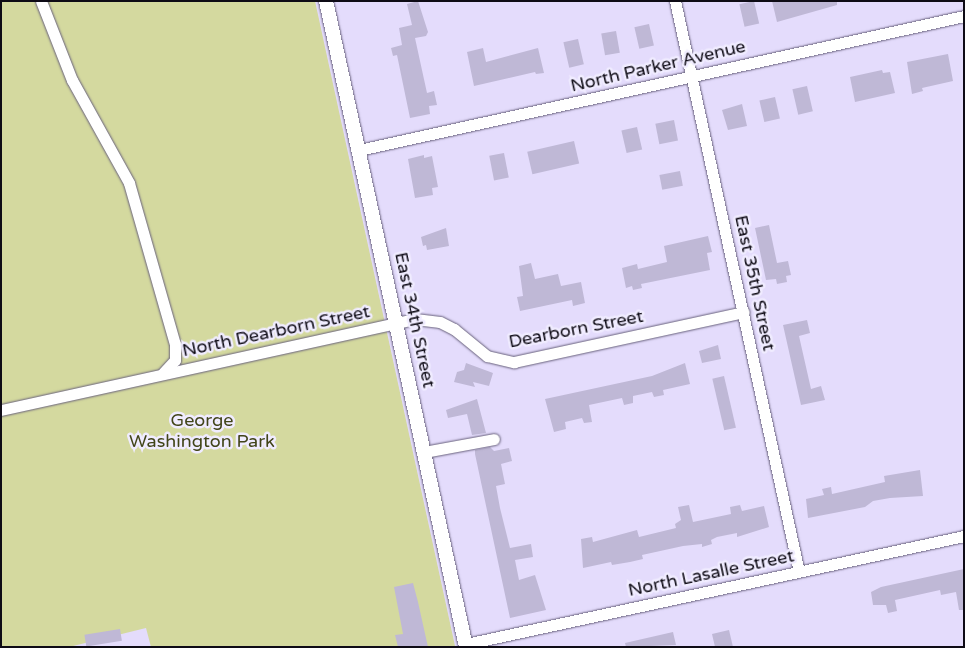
<!DOCTYPE html>
<style>
body{margin:0}
#map{position:relative;width:965px;height:648px;overflow:hidden;background:#e4dcfc;font-family:"Varela Round",sans-serif}
div>[style]{position:absolute}
[style*='--x']{left:calc(var(--x)*1px);top:calc(var(--y)*1px);width:calc(var(--w)*1px);rotate:calc(var(--a)*1deg)}
.green>*{inset:0;background:#d4d99f}
.building>*{inset:0;background:#bfb8d6;transform-origin:0 0}
.roads{filter:drop-shadow(0 0 1px #68617c) drop-shadow(0 0 1px #68617c)}
.minor>*{height:11px;margin:-5.5px;padding:0 5.5px;transform-origin:5.5px;border-radius:5.5px;background:#fff}
.major>*{height:14px;margin:-7px;padding:0 7px;transform-origin:7px;border-radius:7px;background:#fff}
span{translate:-50% -50%;white-space:nowrap;text-align:center;line-height:1.15;-webkit-text-stroke:5px #f0ecff;paint-order:stroke}
.street-label{font-size:18px;color:#0e0b15}
.park-label{font-size:18px;color:#414419}
.frame{position:absolute;inset:0;border:2px solid #0e0b15;pointer-events:none}
</style>
<div id="map">
<div class="green">
<div style="clip-path:polygon(1px 1px,315px 1px,455px 646px,151px 647px,146px 628px,69px 647px,1px 647px)"></div>
</div>
<div class="building">
<div style="clip-path:polygon(418px 1px,428px 32px,426px 36px,415px 38px,427px 93px,434px 91px,437px 105px,429px 106px,430px 114px,410px 118px,397px 55px,393px 56px,391px 48px,402px 45px,399px 28px,412px 25px,407px 4px)"></div>
<div style="left:754px;top:1px;width:23px;height:15px;rotate:77deg"></div>
<div style="clip-path:polygon(772px 1px,837px 1px,837px 5px,777px 22px)"></div>
<div style="left:649px;top:24px;width:22px;height:15px;rotate:77deg"></div>
<div style="left:616px;top:31px;width:22px;height:15px;rotate:80deg"></div>
<div style="left:578px;top:39px;width:26px;height:15px;rotate:77deg"></div>
<div style="clip-path:polygon(483px 48px,486px 62px,538px 48px,544px 73px,536px 74px,535px 72px,474px 86px,467px 52px)"></div>
<div style="clip-path:polygon(948px 54px,953px 81px,922px 88px,923px 91px,912px 94px,907px 62px)"></div>
<div style="clip-path:polygon(882px 70px,883px 73px,890px 72px,895px 93px,855px 102px,850px 77px)"></div>
<div style="left:807px;top:86px;width:26px;height:15px;rotate:77deg"></div>
<div style="left:775px;top:97px;width:22px;height:16px;rotate:77deg"></div>
<div style="clip-path:polygon(742px 104px,747px 126px,728px 130px,722px 110px)"></div>
<div style="left:674px;top:120px;width:21px;height:19px;rotate:79deg"></div>
<div style="left:637px;top:127px;width:23px;height:16px;rotate:77deg"></div>
<div style="left:574px;top:141px;width:23px;height:48px;rotate:77deg"></div>
<div style="left:504px;top:153px;width:25px;height:15px;rotate:79deg"></div>
<div style="clip-path:polygon(424px 155px,424px 158px,432px 156px,438px 187px,432px 188px,433px 195px,415px 198px,408px 159px)"></div>
<div style="left:680px;top:171px;width:15px;height:21px;rotate:79deg"></div>
<div style="clip-path:polygon(769px 225px,777px 263px,788px 261px,791px 275px,786px 276px,787px 282px,777px 284px,776px 279px,766px 280px,755px 228px)"></div>
<div style="clip-path:polygon(446px 228px,449px 246px,427px 250px,426px 245px,423px 246px,421px 237px)"></div>
<div style="clip-path:polygon(708px 236px,712px 252px,707px 253px,710px 270px,641px 284px,642px 288px,633px 290px,632px 286px,626px 288px,622px 268px,637px 264px,638px 269px,667px 262px,664px 246px)"></div>
<div style="clip-path:polygon(531px 263px,535px 279px,558px 274px,561px 286px,581px 282px,585px 303px,573px 306px,572px 300px,520px 311px,517px 297px,523px 296px,519px 266px)"></div>
<div style="clip-path:polygon(807px 320px,810px 333px,799px 336px,811px 389px,821px 386px,825px 400px,801px 405px,783px 325px)"></div>
<div style="clip-path:polygon(718px 345px,721px 359px,702px 363px,699px 351px)"></div>
<div style="clip-path:polygon(466px 363px,493px 373px,489px 386px,473px 382px,475px 387px,454px 382px,457px 372px,464px 370px)"></div>
<div style="clip-path:polygon(685px 363px,690px 384px,663px 390px,664px 395px,654px 397px,652px 392px,633px 396px,633px 403px,624px 405px,622px 398px,589px 405px,592px 422px,584px 423px,582px 418px,565px 422px,566px 429px,554px 432px,545px 399px,652px 376px)"></div>
<div style="left:724px;top:376px;width:53px;height:12px;rotate:77deg"></div>
<div style="clip-path:polygon(477px 399px,486px 433px,472px 435px,467px 414px,448px 418px,446px 410px)"></div>
<div style="clip-path:polygon(490px 447px,494px 451px,509px 448px,512px 461px,501px 464px,505px 484px,496px 486px,500px 508px,510px 548px,531px 544px,533px 557px,515px 560px,519px 580px,535px 575px,546px 610px,510px 618px,475px 454px,475px 450px)"></div>
<div style="clip-path:polygon(920px 470px,923px 496px,890px 498px,873px 501px,865px 507px,808px 518px,806px 499px,824px 495px,822px 489px,831px 487px,832px 494px,885px 482px,884px 476px)"></div>
<div style="clip-path:polygon(689px 505px,693px 522px,731px 514px,730px 507px,740px 505px,742px 511px,764px 506px,769px 527px,737px 537px,737px 533px,717px 537px,711px 540px,712px 544px,702px 547px,702px 544px,683px 546px,642px 555px,643px 559px,630px 562px,612px 565px,611px 562px,583px 568px,581px 539px,592px 537px,593px 542px,637px 530px,639px 537px,676px 528px,675px 524px,681px 520px,678px 507px)"></div>
<div style="clip-path:polygon(964px 569px,964px 610px,959px 610px,956px 592px,941px 595px,940px 590px,895px 600px,897px 611px,888px 613px,886px 605px,873px 605px,871px 592px,881px 587px)"></div>
<div style="clip-path:polygon(413px 583px,418px 602px,428px 647px,398px 647px,395px 635px,403px 634px,394px 587px)"></div>
<div style="left:120px;top:629px;width:12px;height:36px;rotate:81deg"></div>
<div style="clip-path:polygon(729px 630px,733px 647px,715px 647px,712px 634px)"></div>
<div style="clip-path:polygon(673px 632px,676px 645px,626px 647px,625px 643px)"></div>
</div>
<div class="roads">
<div class="minor">
<div style="--x:41;--y:1;--w:85;--a:68.6"></div>
<div style="--x:72;--y:80;--w:118;--a:61"></div>
<div style="--x:129;--y:183;--w:167;--a:74.1"></div>
<div style="--x:175;--y:344;--w:16;--a:90"></div>
<div style="--x:175;--y:360;--w:18;--a:133"></div>
<div style="--x:675;--y:1;--w:584;--a:77.75"></div>
<div style="--x:359;--y:150;--w:620;--a:-12.49"></div>
<div style="--x:1;--y:410;--w:424;--a:-12.4"></div>
<div style="--x:415;--y:319;--w:25;--a:7"></div>
<div style="--x:440;--y:322;--w:16;--a:27"></div>
<div style="--x:454;--y:329;--w:43;--a:39.3"></div>
<div style="--x:487;--y:356;--w:28;--a:13"></div>
<div style="--x:514;--y:362;--w:235;--a:-12.3"></div>
<div style="--x:424;--y:452;--w:71;--a:-10.5"></div>
<div style="--x:466;--y:644;--w:510;--a:-12.24"></div>
</div>
<div class="major">
<div style="--x:326;--y:1;--w:661;--a:77.77"></div>
</div>
</div>
<div class="street-label">
<span style="left:658px;top:66px;rotate:-13deg">North Parker Avenue</span>
<span style="left:755px;top:283px;rotate:78deg">East 35th Street</span>
<span style="left:415px;top:320px;rotate:78deg">East 34th Street</span>
<span style="left:576px;top:329px;rotate:-11deg">Dearborn Street</span>
<span style="left:276px;top:331px;rotate:-12deg">North Dearborn Street</span>
<span style="left:711px;top:573px;rotate:-12deg">North Lasalle Street</span>
</div>
<div class="park-label">
<span style="left:202px;top:431px">George<br>Washington Park</span>
</div>
<div class="frame"></div>
</div>
